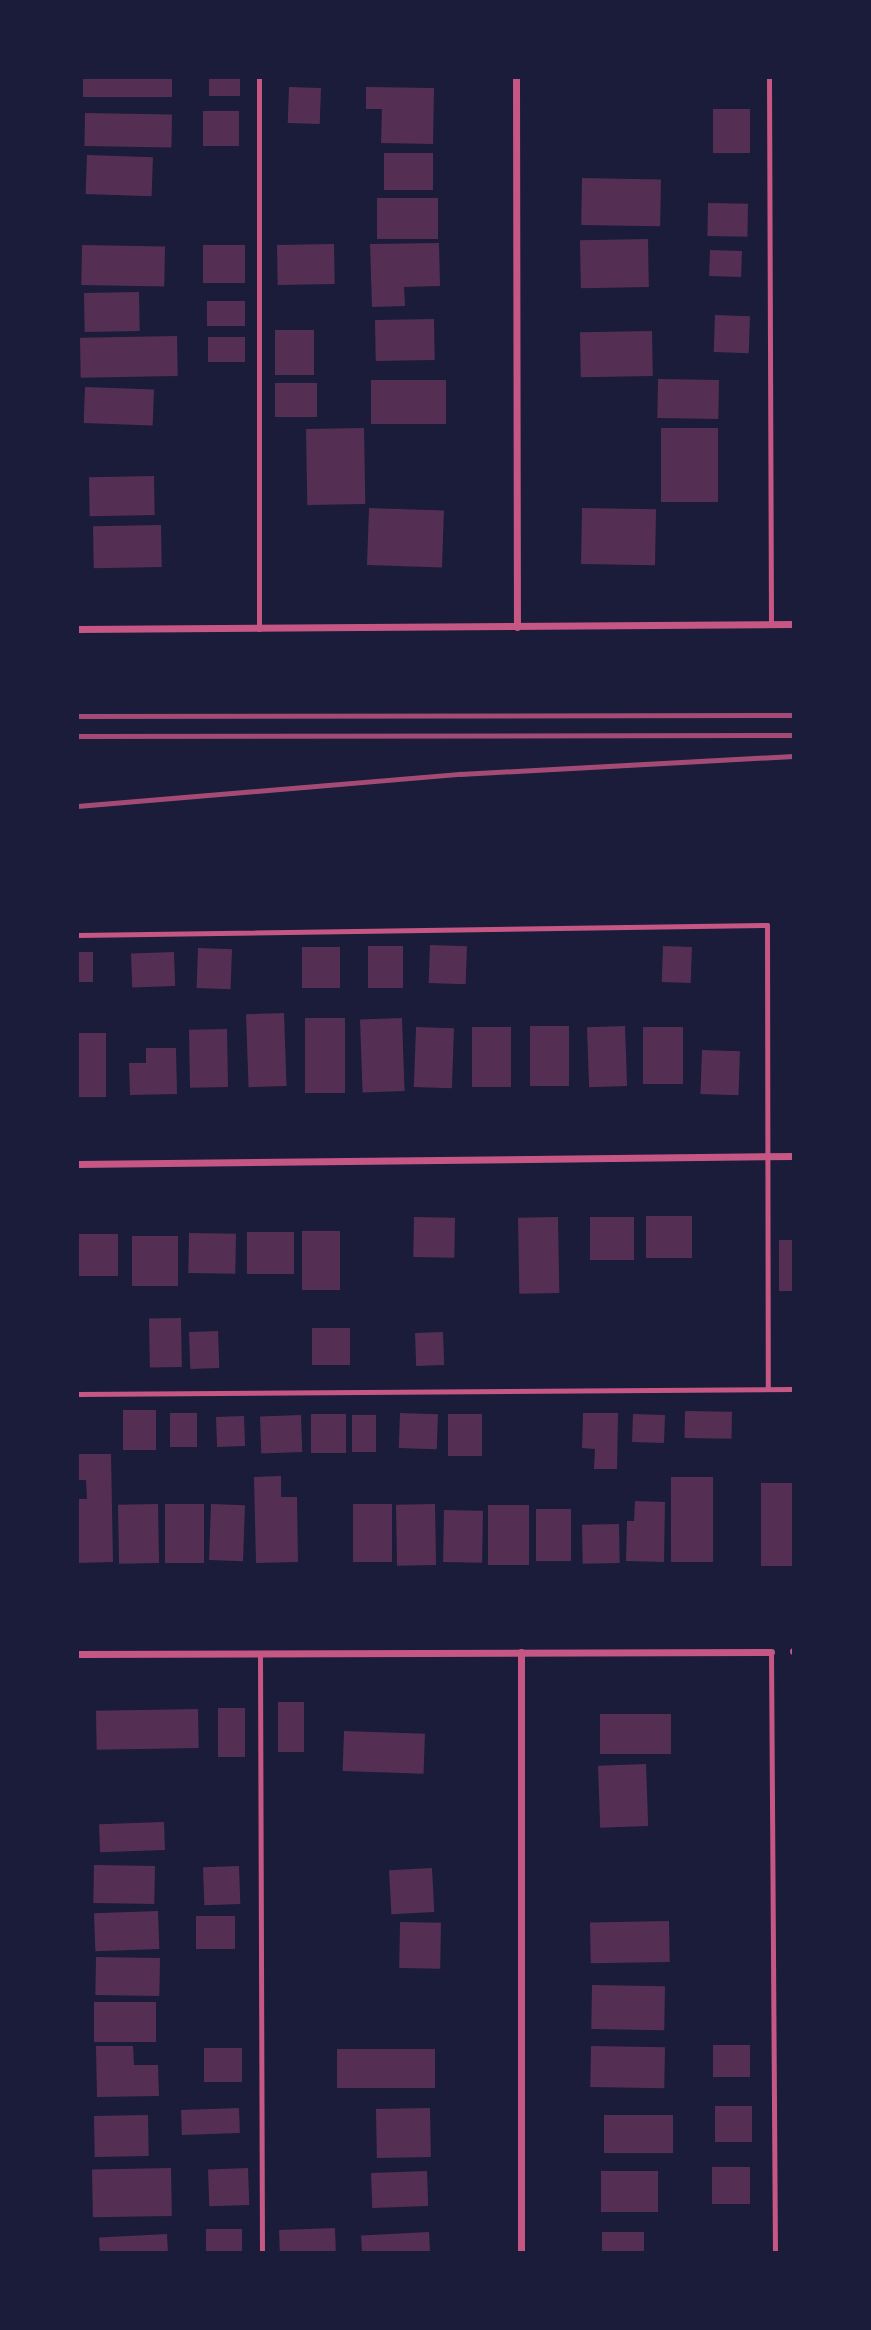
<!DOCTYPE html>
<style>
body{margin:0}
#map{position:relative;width:871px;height:2330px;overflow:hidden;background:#1b1b3a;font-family:Montserrat,sans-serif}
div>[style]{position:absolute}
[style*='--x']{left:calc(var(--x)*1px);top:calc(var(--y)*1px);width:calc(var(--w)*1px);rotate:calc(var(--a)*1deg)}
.building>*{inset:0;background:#542f53;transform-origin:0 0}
.service>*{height:5px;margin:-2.5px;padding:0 2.5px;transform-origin:2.5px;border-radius:2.5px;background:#c65784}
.minor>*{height:7px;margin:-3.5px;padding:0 3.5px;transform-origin:3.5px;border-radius:3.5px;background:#c65784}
.rail>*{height:5px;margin:-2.5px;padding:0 2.5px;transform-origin:2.5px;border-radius:2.5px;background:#a44b75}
span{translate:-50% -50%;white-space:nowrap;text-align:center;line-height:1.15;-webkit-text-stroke:5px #1b1b3a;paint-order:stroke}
.frame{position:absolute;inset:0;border:79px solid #1b1b3a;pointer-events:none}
</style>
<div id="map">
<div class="building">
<div style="left:83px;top:77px;width:89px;height:20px"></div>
<div style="left:209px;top:77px;width:31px;height:19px"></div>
<div style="left:289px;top:87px;width:32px;height:36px;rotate:2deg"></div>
<div style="clip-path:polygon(366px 87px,434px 88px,433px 144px,381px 143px,382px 109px,366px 109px)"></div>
<div style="left:713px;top:109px;width:37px;height:44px"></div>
<div style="left:203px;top:111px;width:36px;height:35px"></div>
<div style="left:85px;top:113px;width:87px;height:33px;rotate:1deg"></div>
<div style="left:384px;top:153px;width:49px;height:37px"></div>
<div style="left:87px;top:155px;width:66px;height:39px;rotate:2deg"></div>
<div style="left:582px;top:178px;width:79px;height:47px;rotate:1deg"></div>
<div style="left:377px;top:198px;width:61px;height:41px"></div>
<div style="left:708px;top:203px;width:40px;height:33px;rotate:1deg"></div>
<div style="left:648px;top:239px;width:48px;height:68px;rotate:89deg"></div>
<div style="clip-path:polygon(439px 243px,440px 286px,404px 287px,405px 306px,372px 307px,370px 244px)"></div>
<div style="left:334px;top:244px;width:40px;height:57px;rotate:89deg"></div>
<div style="left:82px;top:245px;width:83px;height:40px;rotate:1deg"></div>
<div style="left:245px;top:245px;width:38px;height:42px;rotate:90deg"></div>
<div style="left:710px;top:250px;width:32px;height:26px;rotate:2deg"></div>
<div style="left:139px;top:292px;width:39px;height:55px;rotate:89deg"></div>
<div style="left:245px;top:301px;width:25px;height:38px;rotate:90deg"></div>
<div style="left:715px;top:315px;width:35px;height:37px;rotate:2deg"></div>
<div style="left:434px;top:319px;width:41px;height:59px;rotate:89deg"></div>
<div style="left:275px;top:330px;width:39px;height:45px"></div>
<div style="left:652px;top:331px;width:45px;height:72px;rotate:89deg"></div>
<div style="left:177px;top:336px;width:40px;height:97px;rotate:89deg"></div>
<div style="left:208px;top:337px;width:37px;height:25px"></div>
<div style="left:658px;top:379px;width:61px;height:39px;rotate:1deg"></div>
<div style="left:371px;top:380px;width:75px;height:44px"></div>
<div style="left:275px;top:383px;width:42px;height:34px"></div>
<div style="left:85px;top:387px;width:69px;height:36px;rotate:2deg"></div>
<div style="left:364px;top:428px;width:76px;height:58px;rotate:89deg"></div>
<div style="left:661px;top:428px;width:57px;height:74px"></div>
<div style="left:154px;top:476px;width:39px;height:65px;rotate:89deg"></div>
<div style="left:369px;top:508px;width:75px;height:57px;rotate:2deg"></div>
<div style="left:582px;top:508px;width:74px;height:56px;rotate:1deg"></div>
<div style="left:161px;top:525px;width:42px;height:68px;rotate:89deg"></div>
<div style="left:430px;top:945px;width:37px;height:38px;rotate:2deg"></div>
<div style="left:403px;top:946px;width:42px;height:35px;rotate:90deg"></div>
<div style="left:663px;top:946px;width:29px;height:36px;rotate:2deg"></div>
<div style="left:340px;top:947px;width:41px;height:38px;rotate:90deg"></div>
<div style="left:198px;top:948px;width:34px;height:40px;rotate:2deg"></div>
<div style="left:77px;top:952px;width:16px;height:30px"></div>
<div style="left:174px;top:952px;width:34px;height:43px;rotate:88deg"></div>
<div style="left:284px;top:1013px;width:73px;height:38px;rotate:88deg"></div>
<div style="left:305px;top:1018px;width:40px;height:75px"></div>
<div style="left:402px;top:1018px;width:73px;height:42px;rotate:88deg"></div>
<div style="left:530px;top:1026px;width:39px;height:60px"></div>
<div style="left:625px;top:1026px;width:60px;height:38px;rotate:88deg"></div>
<div style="left:416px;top:1027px;width:38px;height:60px;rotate:2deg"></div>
<div style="left:472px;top:1027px;width:39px;height:60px"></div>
<div style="left:643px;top:1027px;width:40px;height:57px"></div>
<div style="left:227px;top:1029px;width:58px;height:38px;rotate:89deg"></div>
<div style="left:106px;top:1033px;width:64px;height:29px;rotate:90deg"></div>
<div style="clip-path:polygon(146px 1048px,176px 1048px,177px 1094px,130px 1095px,129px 1063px,146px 1063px)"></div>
<div style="left:702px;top:1050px;width:38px;height:44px;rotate:2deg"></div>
<div style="left:646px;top:1216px;width:46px;height:42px"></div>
<div style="left:414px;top:1217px;width:41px;height:40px;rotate:1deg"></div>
<div style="left:558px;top:1217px;width:76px;height:40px;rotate:89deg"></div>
<div style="left:590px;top:1217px;width:44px;height:43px"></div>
<div style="left:302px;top:1231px;width:38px;height:59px"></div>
<div style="left:247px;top:1232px;width:47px;height:42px"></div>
<div style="left:189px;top:1233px;width:47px;height:40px;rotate:1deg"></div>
<div style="left:77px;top:1234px;width:41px;height:42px"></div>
<div style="left:132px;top:1236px;width:46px;height:50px"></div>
<div style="left:779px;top:1240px;width:15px;height:51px"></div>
<div style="left:181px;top:1318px;width:49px;height:32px;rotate:89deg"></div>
<div style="left:312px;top:1328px;width:38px;height:37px"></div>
<div style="left:218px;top:1331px;width:37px;height:29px;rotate:88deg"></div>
<div style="left:443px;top:1332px;width:33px;height:28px;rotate:88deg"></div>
<div style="left:123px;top:1410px;width:33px;height:40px"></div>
<div style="left:685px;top:1411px;width:47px;height:27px;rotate:1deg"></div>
<div style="left:170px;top:1413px;width:27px;height:34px"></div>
<div style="left:400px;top:1413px;width:38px;height:35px;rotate:2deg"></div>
<div style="clip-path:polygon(583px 1413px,618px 1413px,617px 1469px,594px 1469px,595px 1449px,582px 1448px)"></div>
<div style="left:346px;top:1414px;width:39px;height:35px;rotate:90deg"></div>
<div style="left:448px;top:1414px;width:34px;height:42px"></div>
<div style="left:633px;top:1414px;width:32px;height:28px;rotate:2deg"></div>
<div style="left:301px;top:1415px;width:37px;height:41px;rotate:88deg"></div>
<div style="left:352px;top:1415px;width:24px;height:37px"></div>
<div style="left:244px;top:1416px;width:30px;height:28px;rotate:88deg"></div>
<div style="clip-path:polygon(77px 1454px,111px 1454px,113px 1562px,77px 1563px,77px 1499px,87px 1499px,86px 1480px,77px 1480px)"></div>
<div style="clip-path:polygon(281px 1476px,281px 1497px,297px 1497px,298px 1562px,256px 1563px,254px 1477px)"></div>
<div style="left:671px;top:1477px;width:42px;height:85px"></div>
<div style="left:794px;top:1483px;width:83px;height:33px;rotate:90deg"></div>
<div style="clip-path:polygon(635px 1501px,665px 1502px,664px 1562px,626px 1561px,627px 1521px,634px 1521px)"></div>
<div style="left:158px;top:1504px;width:59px;height:40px;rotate:89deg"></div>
<div style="left:165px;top:1504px;width:39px;height:59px"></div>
<div style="left:211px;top:1504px;width:34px;height:56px;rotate:2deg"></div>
<div style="left:353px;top:1504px;width:39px;height:58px"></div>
<div style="left:435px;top:1504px;width:61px;height:39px;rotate:89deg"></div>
<div style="left:488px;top:1505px;width:41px;height:60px"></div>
<div style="left:536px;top:1509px;width:35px;height:52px"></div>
<div style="left:444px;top:1510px;width:39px;height:52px;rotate:1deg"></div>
<div style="left:619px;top:1524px;width:39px;height:37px;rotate:89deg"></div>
<div style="left:278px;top:1702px;width:26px;height:50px"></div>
<div style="left:218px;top:1708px;width:27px;height:49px"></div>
<div style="left:198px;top:1709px;width:39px;height:102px;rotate:89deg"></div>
<div style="left:600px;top:1714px;width:71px;height:40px"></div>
<div style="left:344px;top:1731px;width:81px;height:40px;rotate:2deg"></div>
<div style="left:646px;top:1764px;width:62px;height:48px;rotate:88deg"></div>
<div style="left:164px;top:1822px;width:28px;height:65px;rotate:88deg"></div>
<div style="left:94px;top:1865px;width:61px;height:38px;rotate:1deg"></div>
<div style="left:239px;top:1866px;width:38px;height:36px;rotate:88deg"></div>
<div style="left:432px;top:1868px;width:44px;height:43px;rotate:87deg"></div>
<div style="left:158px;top:1911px;width:38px;height:64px;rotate:88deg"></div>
<div style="left:196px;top:1916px;width:39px;height:33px"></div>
<div style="left:669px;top:1921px;width:41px;height:79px;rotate:89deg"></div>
<div style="left:400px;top:1922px;width:41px;height:46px;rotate:1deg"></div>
<div style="left:96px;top:1957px;width:64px;height:38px;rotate:1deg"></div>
<div style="left:592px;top:1985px;width:73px;height:44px;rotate:1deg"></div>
<div style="left:94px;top:2002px;width:62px;height:40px"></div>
<div style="left:750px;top:2045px;width:32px;height:37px;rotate:90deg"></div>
<div style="clip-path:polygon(96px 2046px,133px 2046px,134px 2065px,158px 2065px,159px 2096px,97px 2097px)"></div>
<div style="left:591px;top:2046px;width:74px;height:41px;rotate:1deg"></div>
<div style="left:204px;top:2048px;width:38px;height:34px"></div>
<div style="left:435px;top:2049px;width:39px;height:98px;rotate:90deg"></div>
<div style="left:715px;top:2106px;width:37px;height:36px"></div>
<div style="left:239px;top:2108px;width:25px;height:58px;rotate:88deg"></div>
<div style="left:430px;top:2108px;width:49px;height:54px;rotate:89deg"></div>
<div style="left:148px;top:2115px;width:41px;height:54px;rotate:89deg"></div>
<div style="left:673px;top:2115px;width:38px;height:69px;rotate:90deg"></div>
<div style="left:712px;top:2167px;width:38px;height:37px"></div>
<div style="left:171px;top:2168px;width:48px;height:79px;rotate:89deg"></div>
<div style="left:248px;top:2168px;width:37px;height:40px;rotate:88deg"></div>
<div style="left:427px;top:2171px;width:35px;height:56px;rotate:88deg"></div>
<div style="left:658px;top:2171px;width:41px;height:57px;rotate:90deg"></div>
<div style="left:335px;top:2228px;width:25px;height:56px;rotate:88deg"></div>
<div style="left:242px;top:2229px;width:24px;height:36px;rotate:90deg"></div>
<div style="left:429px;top:2232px;width:21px;height:68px;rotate:87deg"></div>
<div style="left:602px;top:2232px;width:42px;height:21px"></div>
<div style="left:167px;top:2234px;width:19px;height:68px;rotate:87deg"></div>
</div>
<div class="service">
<div style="--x:259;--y:77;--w:552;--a:90"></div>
<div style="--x:769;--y:77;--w:548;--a:89.79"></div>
<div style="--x:77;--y:935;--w:690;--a:-0.83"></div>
<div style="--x:767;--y:925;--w:464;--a:89.9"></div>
<div style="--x:77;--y:1394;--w:717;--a:-0.4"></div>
<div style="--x:771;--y:1652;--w:601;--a:89.62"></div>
<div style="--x:260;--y:1653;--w:600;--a:89.81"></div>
</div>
<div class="minor">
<div style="--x:516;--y:77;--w:550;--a:89.9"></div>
<div style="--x:77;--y:629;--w:717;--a:-0.4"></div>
<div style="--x:77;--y:1164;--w:717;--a:-0.64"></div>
<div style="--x:793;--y:1651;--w:1;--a:0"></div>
<div style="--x:521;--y:1652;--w:601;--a:90"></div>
<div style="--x:77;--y:1654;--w:694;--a:-0.17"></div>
</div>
<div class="rail">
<div style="--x:77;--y:716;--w:717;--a:-0.08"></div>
<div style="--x:77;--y:736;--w:717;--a:-0.08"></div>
<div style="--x:77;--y:806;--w:384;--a:-4.8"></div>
<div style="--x:460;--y:774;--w:334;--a:-3.1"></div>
</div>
<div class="frame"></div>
</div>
